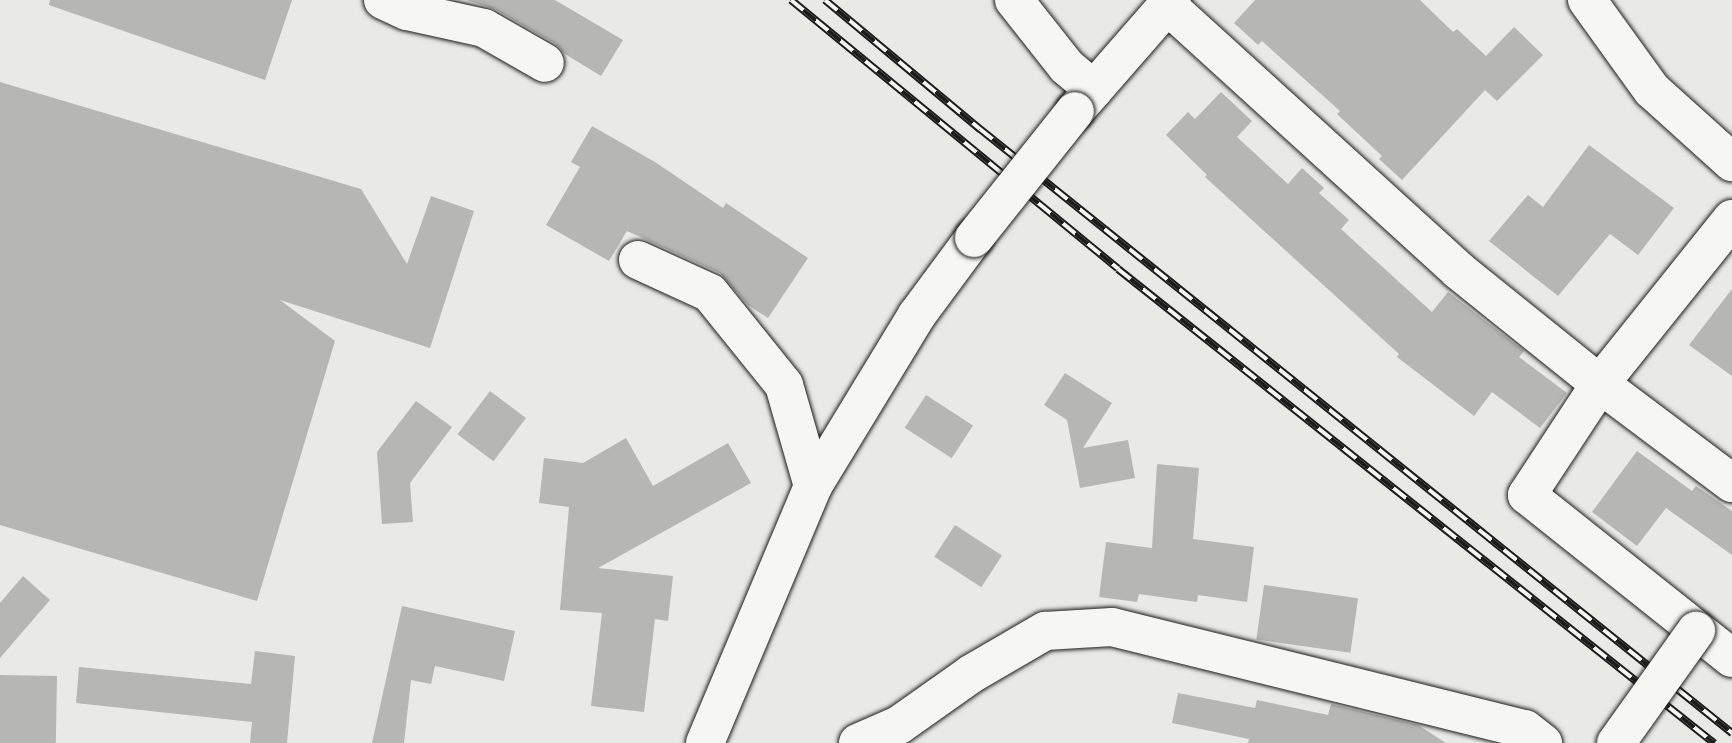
<!DOCTYPE html>
<style>
body{margin:0}
#map{position:relative;width:1732px;height:743px;overflow:hidden;background:#e9e9e5;font-family:Pangolin,sans-serif}
div>[style]{position:absolute}
[style*='--x']{left:calc(var(--x)*1px);top:calc(var(--y)*1px);width:calc(var(--w)*1px);rotate:calc(var(--a)*1deg)}
.building>*{inset:0;background:#b6b6b3;transform-origin:0 0}
.roads{filter:drop-shadow(0 0 2px #1c1c1c) drop-shadow(0 0 2px #1c1c1c)}
.minor>*{height:38px;margin:-19px;padding:0 19px;transform-origin:19px;border-radius:19px;background:#f6f6f2}
.rail>*{height:8px;margin-top:-4px;transform-origin:0;background:repeating-linear-gradient(90deg,#f6f6f2 0 16px,#1c1c1c 0 32px);box-sizing:border-box;border-block:2px solid #1c1c1c}
.bridges{filter:drop-shadow(0 0 2px #1c1c1c) drop-shadow(0 0 2px #1c1c1c)}
.minor-bridge>*{height:38px;margin:-19px;padding:0 19px;transform-origin:19px;border-radius:19px;background:#f6f6f2}
span{translate:-50% -50%;white-space:nowrap;text-align:center;line-height:1.15;-webkit-text-stroke:6px #f6f6f2;paint-order:stroke}
</style>
<div id="map">
<div class="building">
<div style="clip-path:polygon(50px 0,292px 0,265px 80px,49px 5px)"></div>
<div style="clip-path:polygon(466px 0,555px 0,623px 40px,601px 76px,565px 54px,556px 44px,495px 9px)"></div>
<div style="clip-path:polygon(1255px 0,1420px 0,1453px 32px,1457px 29px,1486px 56px,1514px 27px,1543px 55px,1497px 101px,1485px 90px,1402px 180px,1379px 159px,1382px 156px,1337px 114px,1340px 111px,1262px 41px,1258px 45px,1234px 23px)"></div>
<div style="clip-path:polygon(0 82px,361px 189px,407px 264px,431px 196px,474px 211px,430px 348px,280px 300px,335px 341px,257px 601px,0 525px)"></div>
<div style="clip-path:polygon(1221px 92px,1252px 121px,1237px 137px,1288px 184px,1302px 168px,1324px 188px,1319px 193px,1349px 220px,1341px 229px,1432px 312px,1448px 292px,1524px 351px,1519px 357px,1567px 393px,1540px 428px,1492px 392px,1474px 416px,1397px 357px,1399px 354px,1205px 177px,1207px 175px,1166px 135px,1188px 112px,1195px 119px)"></div>
<div style="clip-path:polygon(592px 126px,655px 162px,723px 208px,726px 203px,808px 258px,768px 318px,748px 305px,720px 273px,627px 231px,609px 261px,546px 225px,580px 167px,571px 162px)"></div>
<div style="clip-path:polygon(1589px 145px,1674px 208px,1638px 255px,1610px 234px,1558px 296px,1489px 241px,1528px 195px,1543px 207px)"></div>
<div style="clip-path:polygon(1732px 289px,1732px 376px,1689px 345px)"></div>
<div style="clip-path:polygon(1065px 373px,1112px 403px,1083px 448px,1128px 440px,1135px 478px,1080px 488px,1067px 420px,1044px 405px)"></div>
<div style="left:490px;top:391px;width:45px;height:54px;rotate:37deg"></div>
<div style="left:926px;top:395px;width:56px;height:39px;rotate:33deg"></div>
<div style="clip-path:polygon(416px 401px,452px 427px,410px 483px,413px 522px,382px 524px,377px 452px)"></div>
<div style="clip-path:polygon(626px 438px,653px 486px,728px 443px,751px 483px,598px 568px,673px 576px,668px 621px,655px 619px,644px 712px,591px 706px,602px 613px,560px 610px,569px 507px,539px 503px,544px 458px,583px 463px)"></div>
<div style="clip-path:polygon(1637px 451px,1692px 491px,1696px 486px,1732px 511px,1732px 555px,1666px 508px,1637px 546px,1592px 512px)"></div>
<div style="clip-path:polygon(1157px 464px,1199px 468px,1193px 539px,1254px 547px,1247px 602px,1198px 595px,1197px 602px,1139px 594px,1137px 602px,1099px 597px,1106px 542px,1152px 548px)"></div>
<div style="left:955px;top:525px;width:56px;height:38px;rotate:33deg"></div>
<div style="clip-path:polygon(23px 576px,50px 600px,0 658px,0 603px)"></div>
<div style="left:1264px;top:585px;width:95px;height:55px;rotate:8deg"></div>
<div style="clip-path:polygon(402px 606px,515px 631px,504px 681px,435px 666px,431px 684px,411px 680px,404px 743px,372px 743px)"></div>
<div style="clip-path:polygon(255px 651px,295px 656px,287px 743px,250px 743px,252px 722px,76px 703px,79px 667px,251px 684px)"></div>
<div style="left:0;top:675px;width:57px;height:68px;rotate:1deg"></div>
<div style="clip-path:polygon(1178px 693px,1255px 708px,1257px 700px,1328px 715px,1331px 704px,1418px 725px,1446px 743px,1248px 743px,1249px 739px,1172px 723px)"></div>
</div>
<div class="roads">
<div class="minor">
<div style="--x:383;--y:0;--w:26;--a:25"></div>
<div style="--x:407;--y:11;--w:79;--a:12.4"></div>
<div style="--x:484;--y:28;--w:70;--a:29.8"></div>
<div style="--x:1014;--y:0;--w:85;--a:51.7"></div>
<div style="--x:1067;--y:67;--w:35;--a:40"></div>
<div style="--x:1587;--y:0;--w:111;--a:54.2"></div>
<div style="--x:1652;--y:90;--w:108;--a:42"></div>
<div style="--x:1167;--y:5;--w:394;--a:42.3"></div>
<div style="--x:1458;--y:270;--w:182;--a:38.8"></div>
<div style="--x:1600;--y:384;--w:165;--a:36.9"></div>
<div style="--x:1075;--y:111;--w:147;--a:-48.9"></div>
<div style="--x:1732;--y:219;--w:211;--a:128.7"></div>
<div style="--x:1600;--y:384;--w:133;--a:123.3"></div>
<div style="--x:1527;--y:495;--w:262;--a:38.5"></div>
<div style="--x:638;--y:260;--w:79;--a:24.6"></div>
<div style="--x:710;--y:293;--w:118;--a:51.2"></div>
<div style="--x:784;--y:385;--w:105;--a:74"></div>
<div style="--x:705;--y:743;--w:279;--a:-67.2"></div>
<div style="--x:813;--y:486;--w:200;--a:-58.7"></div>
<div style="--x:917;--y:315;--w:96;--a:-53.5"></div>
<div style="--x:858;--y:743;--w:45;--a:-23.7"></div>
<div style="--x:899;--y:725;--w:88;--a:-35.3"></div>
<div style="--x:971;--y:674;--w:86;--a:-30.2"></div>
<div style="--x:1045;--y:631;--w:67;--a:-3.4"></div>
<div style="--x:1112;--y:627;--w:425;--a:13.9"></div>
<div style="--x:1525;--y:729;--w:23;--a:38"></div>
</div>
</div>
<div class="rail">
<div style="--x:791;--y:0;--w:423;--a:39.4"></div>
<div style="--x:1118;--y:269;--w:762;--a:38.5"></div>
<div style="--x:825;--y:0;--w:202;--a:39.8"></div>
<div style="--x:980;--y:129;--w:965;--a:38.77"></div>
</div>
<div class="bridges">
<div class="minor-bridge">
<div style="--x:974;--y:238;--w:162;--a:-51.5"></div>
<div style="--x:1616;--y:743;--w:138;--a:-54.5"></div>
</div>
</div>
</div>
